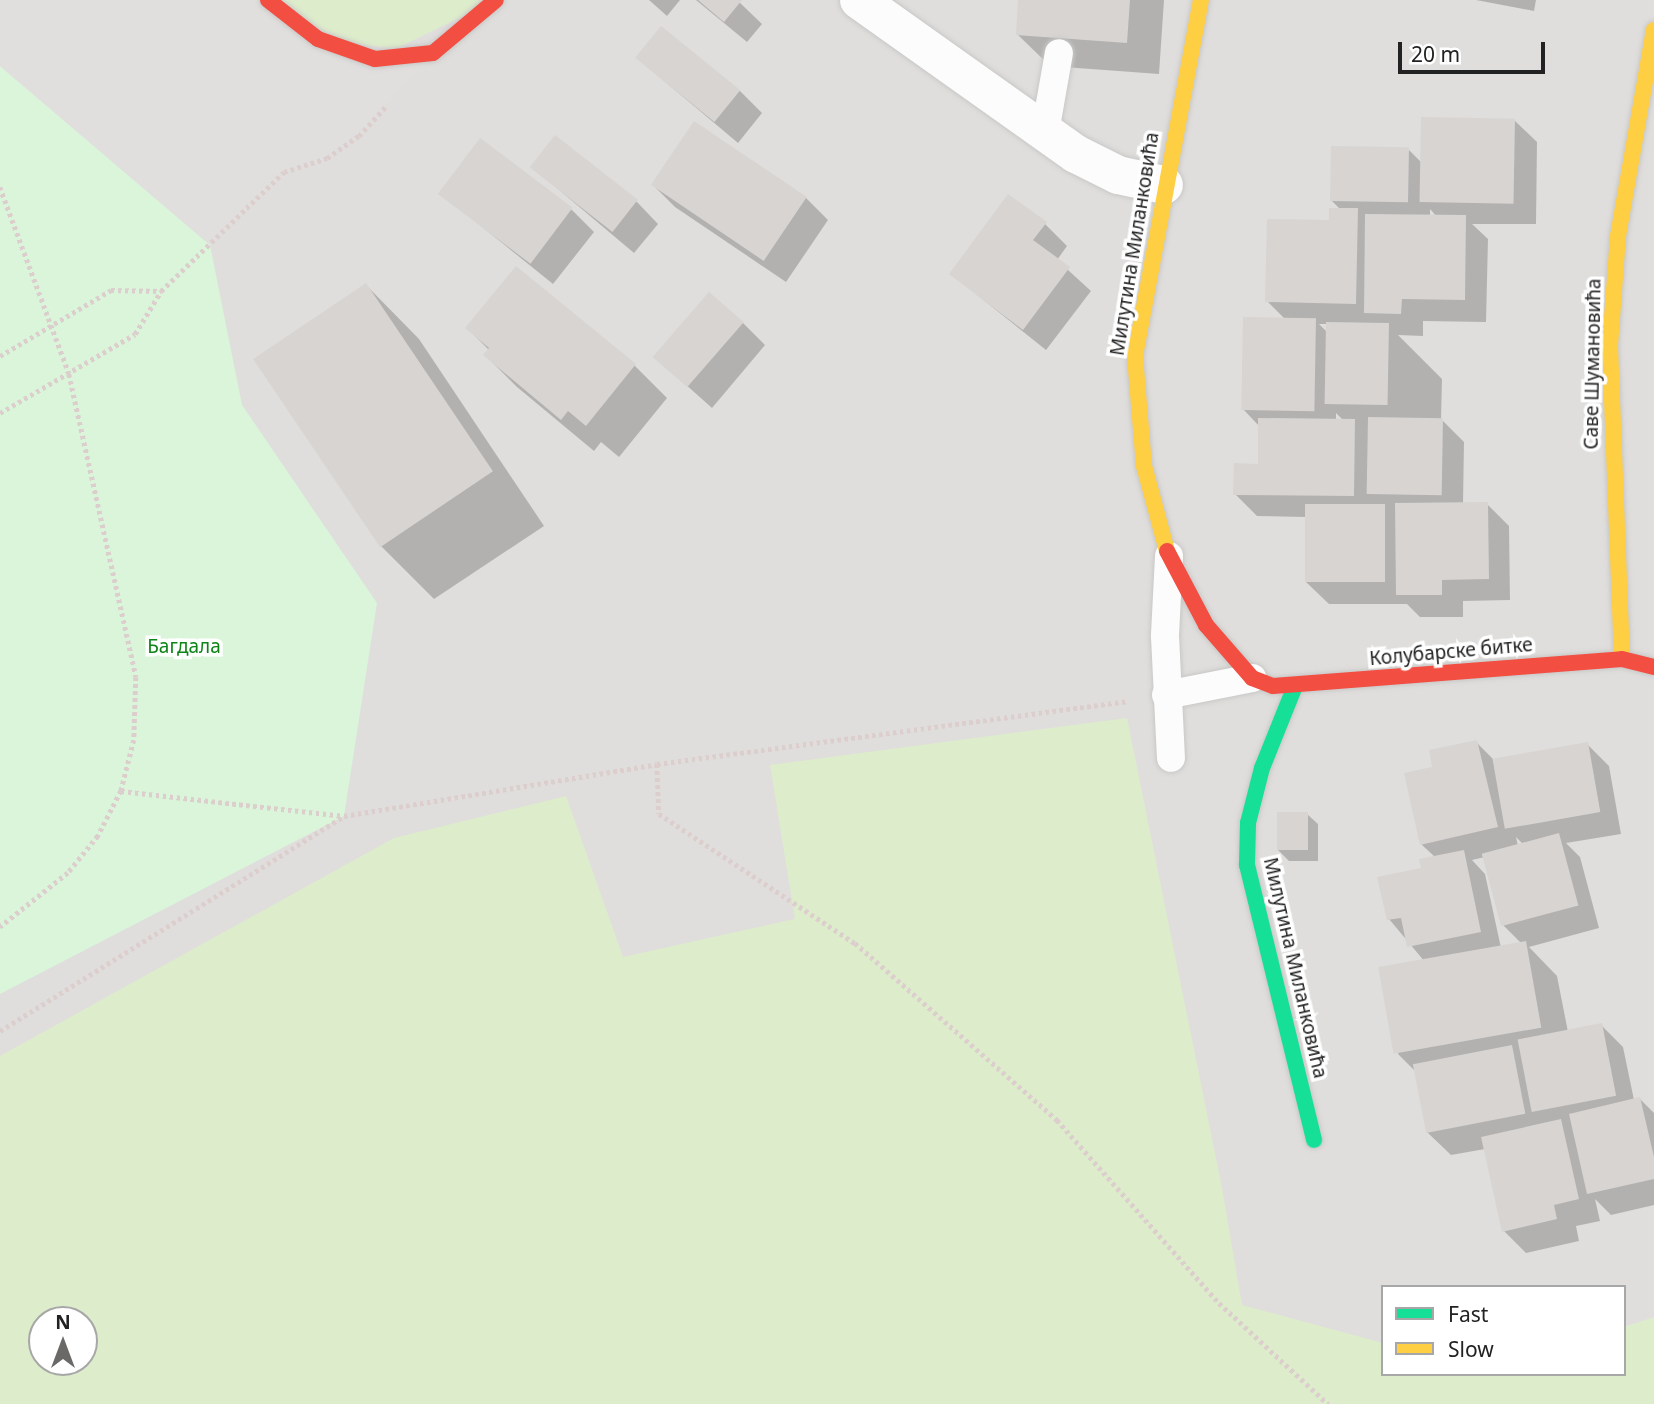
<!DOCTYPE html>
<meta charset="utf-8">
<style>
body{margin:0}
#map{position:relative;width:1654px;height:1404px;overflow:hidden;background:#f0eeeb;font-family:"Noto Sans",sans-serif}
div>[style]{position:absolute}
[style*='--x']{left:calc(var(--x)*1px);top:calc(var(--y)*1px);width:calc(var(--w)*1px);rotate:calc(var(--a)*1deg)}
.residential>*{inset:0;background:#dfdedc}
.grass>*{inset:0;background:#ddeccb}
.park>*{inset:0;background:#daf5da}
.parking>*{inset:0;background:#e0dfde}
.shadow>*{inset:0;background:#0003}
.building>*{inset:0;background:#d7d4d2;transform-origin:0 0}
.path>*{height:4.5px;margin-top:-2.25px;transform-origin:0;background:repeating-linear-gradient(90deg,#dccecd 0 3.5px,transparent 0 7px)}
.roads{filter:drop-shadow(0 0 2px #c9c8c7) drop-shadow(0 0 2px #c9c8c7)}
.lane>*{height:28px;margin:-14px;padding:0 14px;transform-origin:14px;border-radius:14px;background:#fdfcfc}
.street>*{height:38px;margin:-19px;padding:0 19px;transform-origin:19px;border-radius:19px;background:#fdfcfc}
.fast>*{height:16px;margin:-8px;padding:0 8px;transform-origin:8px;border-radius:8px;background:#16e098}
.slow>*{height:16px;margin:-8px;padding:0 8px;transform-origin:8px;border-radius:8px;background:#ffcf43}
.jam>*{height:16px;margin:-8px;padding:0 8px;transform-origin:8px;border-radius:8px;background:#f24e42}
span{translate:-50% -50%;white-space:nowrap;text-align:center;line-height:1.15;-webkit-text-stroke:7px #fff;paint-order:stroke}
.street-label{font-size:19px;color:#222}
.park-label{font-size:19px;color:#0c8416}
.legend{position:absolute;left:1381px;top:1285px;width:245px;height:91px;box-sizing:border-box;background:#fff;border:2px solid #a7a7a7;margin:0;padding:9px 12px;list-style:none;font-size:21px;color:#222}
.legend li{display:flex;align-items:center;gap:14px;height:35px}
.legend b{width:35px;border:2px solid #a7a7a7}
.north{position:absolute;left:28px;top:1306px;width:70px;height:70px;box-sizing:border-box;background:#fff;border:2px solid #a7a7a7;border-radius:50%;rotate:0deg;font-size:19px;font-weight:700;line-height:28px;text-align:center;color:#222}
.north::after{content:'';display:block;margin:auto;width:24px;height:32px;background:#6a6968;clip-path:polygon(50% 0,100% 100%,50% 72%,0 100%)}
.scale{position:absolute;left:1398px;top:42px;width:147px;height:32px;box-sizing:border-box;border:4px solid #222;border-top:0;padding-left:9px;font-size:21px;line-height:24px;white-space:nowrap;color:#222;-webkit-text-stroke:5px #fff;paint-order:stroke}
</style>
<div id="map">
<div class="residential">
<div style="clip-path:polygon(evenodd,0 0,1654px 0,1654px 1404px,0 1404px,0 0,1383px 1287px,1624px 1287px,1624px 1374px,1383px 1374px,1383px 1287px,0 0,42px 1320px,84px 1320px,84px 1362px,42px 1362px,42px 1320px)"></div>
</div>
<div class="grass">
<div style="clip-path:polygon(268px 0,496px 0,375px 59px)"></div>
<div style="clip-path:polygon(evenodd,1127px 718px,1222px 1188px,1242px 1305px,1383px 1343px,1383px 1374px,1624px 1374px,1624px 1327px,1654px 1317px,1654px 1404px,0 1404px,0 1056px,394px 838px,566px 796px,623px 957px,795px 919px,770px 765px,1127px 718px,42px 1320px,84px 1320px,84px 1362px,42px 1362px,42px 1320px)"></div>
</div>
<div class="park">
<div style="clip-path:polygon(0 66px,210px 245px,242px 405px,377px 603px,344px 816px,0 994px)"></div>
</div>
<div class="parking">
<div style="clip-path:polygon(0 0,268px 0,318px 39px,433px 53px,359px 136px,327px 158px,284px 172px,210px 245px,0 66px)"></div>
</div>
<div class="shadow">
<div style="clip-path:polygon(649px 0,680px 0,667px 16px)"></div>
<div style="clip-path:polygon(696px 0,737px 0,762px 24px,747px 42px)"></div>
<div style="clip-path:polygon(1020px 0,1164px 0,1159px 74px,1050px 66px,1017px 34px)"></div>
<div style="clip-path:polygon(1476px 0,1536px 0,1534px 11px)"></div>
<div style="clip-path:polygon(637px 58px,740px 91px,762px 113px,738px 143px)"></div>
<div style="clip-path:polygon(evenodd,1514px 120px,1537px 142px,1536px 224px,1472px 224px,1488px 239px,1486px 322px,1423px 321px,1423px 336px,1398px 335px,1442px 379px,1441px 419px,1464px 442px,1463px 504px,1487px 504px,1509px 526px,1510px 600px,1463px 601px,1463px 617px,1420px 617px,1407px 604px,1329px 604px,1306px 582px,1306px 517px,1257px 516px,1235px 494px,1259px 466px,1260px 427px,1243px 409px,1285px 319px,1267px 301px,1341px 210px,1331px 200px,1408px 149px,1422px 163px,1514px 120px,1430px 209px,1437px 217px,1430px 216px,1430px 209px,1514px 120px,1319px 324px,1327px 324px,1327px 332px,1319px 324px,1514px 120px,1336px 413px,1344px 421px,1336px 421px,1336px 413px)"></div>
<div style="clip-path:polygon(532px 167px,637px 202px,658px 224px,634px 253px)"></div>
<div style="clip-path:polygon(653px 185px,806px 198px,828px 220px,786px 282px,675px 207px)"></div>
<div style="clip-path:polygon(440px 193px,572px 210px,594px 232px,553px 284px)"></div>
<div style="clip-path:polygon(1045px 224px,1067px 246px,1057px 260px,1091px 291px,1046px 350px,951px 274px)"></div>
<div style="clip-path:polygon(516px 268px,635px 366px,667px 398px,619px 457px,601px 442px,594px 451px,517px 387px,485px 355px,489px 350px,467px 328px)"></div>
<div style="clip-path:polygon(366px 285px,419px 339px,544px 526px,434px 599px,381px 546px)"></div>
<div style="clip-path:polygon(743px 323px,765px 345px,712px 408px,656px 358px)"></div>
<div style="clip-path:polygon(evenodd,1476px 742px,1495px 761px,1587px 744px,1609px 766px,1621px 834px,1566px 843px,1580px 857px,1599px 928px,1529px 947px,1557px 976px,1568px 1032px,1601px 1025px,1623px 1047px,1634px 1100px,1640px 1099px,1654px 1113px,1654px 1205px,1611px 1215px,1595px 1199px,1600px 1221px,1576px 1226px,1579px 1241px,1526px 1253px,1504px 1231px,1485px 1149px,1451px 1155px,1428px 1133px,1416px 1072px,1398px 1054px,1425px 962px,1389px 919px,1435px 857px,1422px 845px,1406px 775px,1434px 768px,1476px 742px,1516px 837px,1523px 844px,1518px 846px,1516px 837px,1476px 742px,1485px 857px,1504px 926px,1522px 944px,1501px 948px,1485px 874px,1472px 860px,1485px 857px)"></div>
<div style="clip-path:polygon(1307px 814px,1318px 824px,1318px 861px,1289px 861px,1278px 850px)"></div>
</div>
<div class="building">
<div style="clip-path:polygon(698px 0,742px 0,724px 22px)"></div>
<div style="clip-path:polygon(1018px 0,1130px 0,1127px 43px,1016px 35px)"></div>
<div style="left:661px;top:26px;width:102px;height:41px;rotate:39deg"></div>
<div style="left:1421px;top:117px;width:94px;height:85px;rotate:1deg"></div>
<div style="left:694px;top:121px;width:136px;height:77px;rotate:34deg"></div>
<div style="left:555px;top:135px;width:105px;height:41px;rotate:38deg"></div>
<div style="left:480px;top:138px;width:116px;height:70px;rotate:37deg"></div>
<div style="left:1331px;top:146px;width:78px;height:55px;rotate:1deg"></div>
<div style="clip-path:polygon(1008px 194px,1047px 222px,1033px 240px,1070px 267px,1023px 330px,949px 274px)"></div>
<div style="clip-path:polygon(1329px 208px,1358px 208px,1356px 304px,1265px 302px,1267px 219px,1329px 220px)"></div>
<div style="clip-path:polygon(1365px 214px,1466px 215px,1465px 300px,1402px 299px,1401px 314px,1364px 313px)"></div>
<div style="clip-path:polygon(516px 266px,636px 364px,586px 426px,568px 411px,561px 420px,483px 355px,489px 348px,465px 328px)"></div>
<div style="left:366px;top:283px;width:227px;height:136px;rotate:56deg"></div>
<div style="left:709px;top:292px;width:46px;height:86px;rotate:41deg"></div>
<div style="left:1243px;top:317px;width:73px;height:93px;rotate:1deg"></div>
<div style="left:1326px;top:322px;width:63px;height:82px;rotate:1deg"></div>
<div style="left:1368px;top:417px;width:75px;height:77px;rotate:1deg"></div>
<div style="clip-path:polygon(1258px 418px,1355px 419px,1354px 496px,1233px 495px,1234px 463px,1258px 464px)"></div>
<div style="clip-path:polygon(1488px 502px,1489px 579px,1442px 580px,1442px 595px,1396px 595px,1395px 503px)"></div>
<div style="left:1305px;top:504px;width:80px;height:78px"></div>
<div style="clip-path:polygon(1477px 740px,1498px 827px,1420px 845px,1404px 773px,1432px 767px,1429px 750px)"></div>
<div style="left:1588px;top:742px;width:71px;height:97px;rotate:80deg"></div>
<div style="left:1277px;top:812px;width:31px;height:38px"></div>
<div style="left:1559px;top:833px;width:75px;height:80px;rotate:75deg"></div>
<div style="clip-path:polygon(1464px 850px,1481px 932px,1407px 947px,1401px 918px,1387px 920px,1377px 877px,1421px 868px,1419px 859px)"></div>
<div style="left:1526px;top:941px;width:88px;height:150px;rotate:80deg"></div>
<div style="left:1602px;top:1023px;width:74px;height:86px;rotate:79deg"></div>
<div style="left:1512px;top:1045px;width:70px;height:101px;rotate:79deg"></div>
<div style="clip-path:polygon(1640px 1097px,1654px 1157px,1654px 1179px,1587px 1194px,1569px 1114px)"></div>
<div style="clip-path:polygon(1561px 1119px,1579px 1199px,1554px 1205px,1557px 1219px,1502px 1232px,1481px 1137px)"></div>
</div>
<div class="path">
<div style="--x:0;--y:187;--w:199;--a:69.7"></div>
<div style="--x:69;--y:374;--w:310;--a:77.5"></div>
<div style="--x:136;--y:677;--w:63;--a:91.8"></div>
<div style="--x:134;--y:740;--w:53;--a:104.3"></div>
<div style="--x:121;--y:791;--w:51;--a:117.1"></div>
<div style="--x:98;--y:836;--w:48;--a:129"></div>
<div style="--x:68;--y:873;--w:87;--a:141.5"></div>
<div style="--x:0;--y:356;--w:129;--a:-30.7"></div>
<div style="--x:111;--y:290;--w:50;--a:1.1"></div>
<div style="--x:0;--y:413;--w:156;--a:-30.3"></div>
<div style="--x:135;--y:334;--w:50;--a:-58.8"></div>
<div style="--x:161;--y:291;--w:171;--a:-44.1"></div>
<div style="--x:284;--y:172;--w:45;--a:-18"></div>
<div style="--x:327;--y:158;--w:39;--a:-35"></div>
<div style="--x:359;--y:136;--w:42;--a:-47.9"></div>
<div style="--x:657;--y:764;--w:50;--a:87.7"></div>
<div style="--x:659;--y:814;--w:235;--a:33.4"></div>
<div style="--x:855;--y:943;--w:269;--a:41.2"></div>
<div style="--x:1057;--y:1120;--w:244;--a:48.5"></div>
<div style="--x:1219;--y:1303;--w:149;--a:42.8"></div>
<div style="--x:121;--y:791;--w:223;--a:6.4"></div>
<div style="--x:0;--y:1031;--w:406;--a:-32"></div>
<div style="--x:344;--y:816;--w:317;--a:-9.4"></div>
<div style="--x:657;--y:764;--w:474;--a:-7.6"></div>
</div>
<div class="roads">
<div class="lane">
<div style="--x:1045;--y:132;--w:80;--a:-80"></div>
<div style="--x:1169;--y:556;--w:80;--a:92.9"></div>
<div style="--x:1165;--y:636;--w:122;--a:87.2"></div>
<div style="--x:1166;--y:695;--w:88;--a:-11.2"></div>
</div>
<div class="street">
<div style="--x:859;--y:0;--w:266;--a:35.4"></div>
<div style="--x:1076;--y:154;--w:47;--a:26.6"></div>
<div style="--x:1118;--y:175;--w:47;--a:12.3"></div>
</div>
<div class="fast">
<div style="--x:1295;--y:686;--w:88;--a:111.9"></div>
<div style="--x:1262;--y:768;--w:57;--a:104.3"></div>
<div style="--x:1248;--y:823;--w:42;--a:91.4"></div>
<div style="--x:1247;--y:865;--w:283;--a:76.3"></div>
</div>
<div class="slow">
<div style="--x:1167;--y:551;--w:88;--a:-105.1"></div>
<div style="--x:1144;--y:466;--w:110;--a:-94.7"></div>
<div style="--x:1135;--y:356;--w:362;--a:-79.5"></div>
<div style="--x:1622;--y:659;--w:314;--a:-92.2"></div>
<div style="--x:1610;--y:345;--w:109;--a:-85.8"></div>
<div style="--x:1618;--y:236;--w:209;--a:-80.1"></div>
</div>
<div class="jam">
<div style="--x:268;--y:0;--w:63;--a:38"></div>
<div style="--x:318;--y:39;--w:60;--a:19.3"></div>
<div style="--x:375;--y:59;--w:58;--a:-5.9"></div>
<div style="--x:433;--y:53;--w:82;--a:-40.1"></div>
<div style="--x:1167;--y:551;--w:84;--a:62.2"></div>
<div style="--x:1206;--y:625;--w:70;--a:49"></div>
<div style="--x:1252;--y:678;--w:22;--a:21"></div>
<div style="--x:1273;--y:686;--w:350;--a:-4.4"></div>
<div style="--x:1622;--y:659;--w:33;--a:14"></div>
</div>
</div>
<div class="street-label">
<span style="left:1135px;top:244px;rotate:-81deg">Милутина Миланковића</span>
<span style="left:1593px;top:364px;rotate:-89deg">Саве Шумановића</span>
<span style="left:1451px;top:652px;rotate:-5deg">Колубарске битке</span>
<span style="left:1295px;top:968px;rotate:77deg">Милутина Миланковића</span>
</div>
<div class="park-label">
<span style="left:184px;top:647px">Багдала</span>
</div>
<ul class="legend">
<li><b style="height:9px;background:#16e098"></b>Fast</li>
<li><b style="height:9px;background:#ffcf43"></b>Slow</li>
</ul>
<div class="north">N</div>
<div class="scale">20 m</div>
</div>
